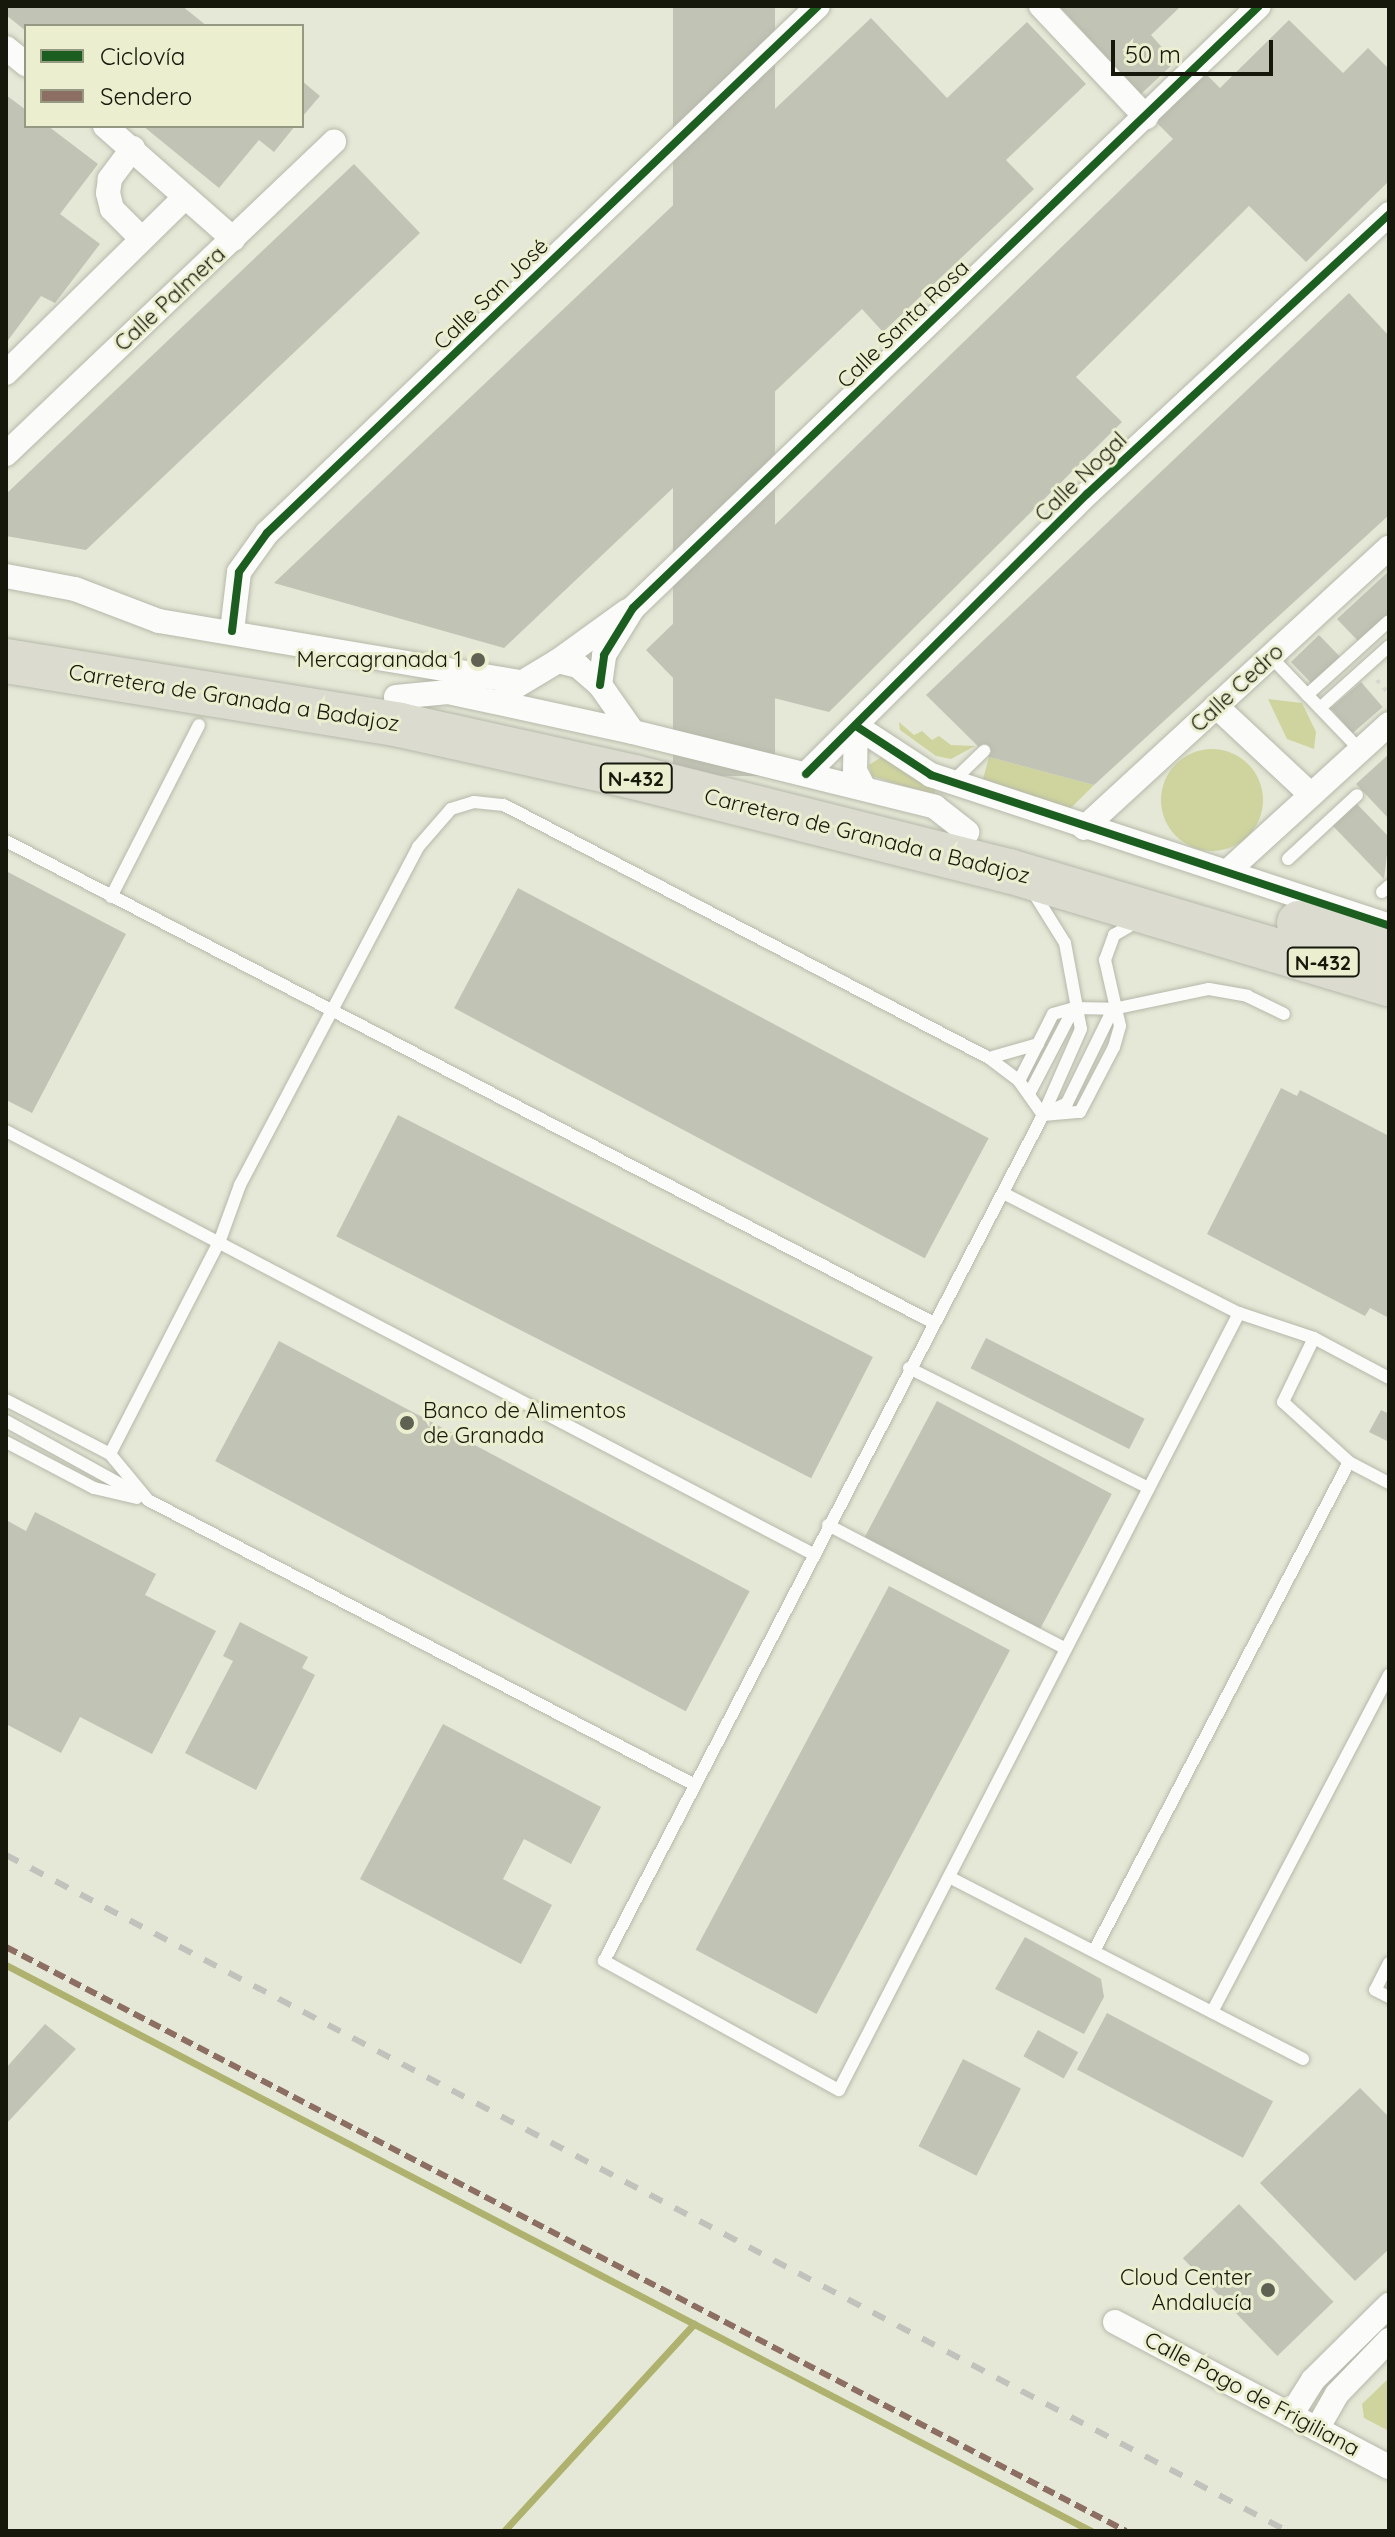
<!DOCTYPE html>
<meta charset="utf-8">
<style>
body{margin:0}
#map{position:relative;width:1395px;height:2537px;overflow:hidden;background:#e5e8d6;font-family:Quicksand,sans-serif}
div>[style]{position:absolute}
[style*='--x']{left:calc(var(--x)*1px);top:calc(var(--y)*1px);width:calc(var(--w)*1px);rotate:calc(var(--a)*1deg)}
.green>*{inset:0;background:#cfd49e}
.round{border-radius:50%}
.stream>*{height:7px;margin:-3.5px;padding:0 3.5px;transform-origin:3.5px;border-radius:3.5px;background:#aeb26e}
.building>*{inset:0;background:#c1c3b5;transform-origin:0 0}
.path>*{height:4px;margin-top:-2px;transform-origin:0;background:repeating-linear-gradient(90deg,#d6d7d1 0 4px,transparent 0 10px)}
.roads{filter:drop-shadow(0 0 2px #b6b8aa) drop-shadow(0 0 2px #b6b8aa)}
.lane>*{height:12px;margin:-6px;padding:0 6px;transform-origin:6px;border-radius:6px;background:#fbfcf9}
.street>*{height:24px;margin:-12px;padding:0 12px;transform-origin:12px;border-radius:12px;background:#fbfcf9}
.highway>*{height:44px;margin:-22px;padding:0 22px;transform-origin:22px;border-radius:22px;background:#dbdbd0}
.rail>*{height:6px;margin-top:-3px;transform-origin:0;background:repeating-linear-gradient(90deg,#c1c2bc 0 14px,transparent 0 28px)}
.quiet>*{height:6px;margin-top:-3px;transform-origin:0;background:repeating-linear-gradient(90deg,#8d6e63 0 12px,transparent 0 18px)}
.cycleway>*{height:8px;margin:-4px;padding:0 4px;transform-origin:4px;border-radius:4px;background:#1b5e20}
.dots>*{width:22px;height:22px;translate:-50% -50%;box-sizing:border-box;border:4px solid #ebefcf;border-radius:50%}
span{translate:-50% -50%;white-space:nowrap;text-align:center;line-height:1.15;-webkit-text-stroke:6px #ebefcf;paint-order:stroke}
.shield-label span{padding:2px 6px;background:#ebefcf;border:2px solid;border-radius:6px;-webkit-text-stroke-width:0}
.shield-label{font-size:20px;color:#17180c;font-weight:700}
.street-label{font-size:22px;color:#17180c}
.poi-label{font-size:22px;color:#17180c}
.right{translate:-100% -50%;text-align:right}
.left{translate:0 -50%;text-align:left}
.frame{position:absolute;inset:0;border:8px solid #17180c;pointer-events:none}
.legend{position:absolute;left:24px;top:24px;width:280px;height:104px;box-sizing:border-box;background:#ebefcf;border:2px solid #969981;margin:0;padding:10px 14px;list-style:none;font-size:24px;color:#17180c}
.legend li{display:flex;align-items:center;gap:16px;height:40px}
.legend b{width:40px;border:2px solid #969981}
.scale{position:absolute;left:1111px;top:40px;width:162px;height:36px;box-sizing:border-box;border:4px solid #17180c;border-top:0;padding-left:10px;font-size:24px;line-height:28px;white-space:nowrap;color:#17180c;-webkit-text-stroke:6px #ebefcf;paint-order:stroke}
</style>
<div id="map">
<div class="green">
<div style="clip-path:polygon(1268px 699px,1302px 703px,1316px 732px,1314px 749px,1287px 739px)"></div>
<div style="clip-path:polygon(899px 722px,914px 735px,922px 731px,932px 740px,939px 736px,951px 745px,975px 746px,951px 759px,936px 756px,900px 730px)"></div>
<div class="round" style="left:1161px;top:749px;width:102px;height:102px"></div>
<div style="clip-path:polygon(883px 756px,936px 788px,934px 796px,872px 776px,869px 765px)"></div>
<div style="clip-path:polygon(989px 757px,1094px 785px,1070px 809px,983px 779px)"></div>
<div style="clip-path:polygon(1389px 2378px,1389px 2431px,1364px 2418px,1362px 2404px)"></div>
</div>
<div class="stream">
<div style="--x:6;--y:1965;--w:1224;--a:27.55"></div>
<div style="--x:504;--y:2531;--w:281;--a:-47.5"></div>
</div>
<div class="building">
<div style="clip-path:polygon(6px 6px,182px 6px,207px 26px,26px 26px,26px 31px,6px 15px)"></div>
<div style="left:673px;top:6px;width:102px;height:770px"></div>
<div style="clip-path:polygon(1059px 6px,1181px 6px,1151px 35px,1175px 62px,1141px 94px)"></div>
<div style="clip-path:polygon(871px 18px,947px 98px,1027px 22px,1086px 84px,1006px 160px,1034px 189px,883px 332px,862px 309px,504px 648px,274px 583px)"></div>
<div style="clip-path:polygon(1289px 20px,1343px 73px,1368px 48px,1389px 69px,1389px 181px,1306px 262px,1249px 206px,1076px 377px,1122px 422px,829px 712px,738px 689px,710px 716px,646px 650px,1173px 139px,1156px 122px,1206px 74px,1220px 88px)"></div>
<div style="clip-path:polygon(302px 81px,320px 96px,302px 117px)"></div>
<div style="clip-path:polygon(6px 95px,26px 110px,26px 126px,48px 126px,98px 164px,60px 214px,100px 244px,55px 303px,41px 296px,6px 343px)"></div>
<div style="clip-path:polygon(143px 126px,295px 126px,274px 152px,259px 140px,219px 188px)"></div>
<div style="clip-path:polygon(354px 164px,420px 233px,86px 550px,6px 536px,6px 494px)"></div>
<div style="clip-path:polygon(1349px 293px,1389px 336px,1389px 515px,1094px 785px,989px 757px,926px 695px)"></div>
<div style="clip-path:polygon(1389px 571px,1389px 616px,1360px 643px,1337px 619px)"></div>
<div style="left:1319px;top:635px;width:33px;height:39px;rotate:46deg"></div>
<div style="left:1361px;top:682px;width:33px;height:40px;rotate:49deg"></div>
<div style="clip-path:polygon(1389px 754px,1389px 819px,1356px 784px)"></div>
<div style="clip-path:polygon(1355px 802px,1389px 837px,1384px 879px,1332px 825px)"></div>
<div style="clip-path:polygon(6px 871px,126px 934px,32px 1113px,6px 1100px)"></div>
<div style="left:518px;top:888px;width:533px;height:136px;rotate:28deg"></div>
<div style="clip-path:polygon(1281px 1088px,1297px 1096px,1300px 1090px,1389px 1136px,1389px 1318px,1370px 1308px,1365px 1316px,1207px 1234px)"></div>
<div style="left:398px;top:1115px;width:533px;height:136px;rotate:27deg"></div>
<div style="left:986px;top:1338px;width:178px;height:34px;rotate:27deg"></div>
<div style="left:279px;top:1341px;width:533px;height:136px;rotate:28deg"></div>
<div style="left:937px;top:1401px;width:198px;height:154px;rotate:28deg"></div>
<div style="clip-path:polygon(1381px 1410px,1389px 1414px,1389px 1442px,1369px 1432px)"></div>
<div style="clip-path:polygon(35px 1512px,156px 1574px,145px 1595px,216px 1631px,152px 1754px,80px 1717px,61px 1753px,6px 1724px,6px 1520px,26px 1531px)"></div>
<div style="left:889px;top:1586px;width:137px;height:412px;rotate:28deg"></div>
<div style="clip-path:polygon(240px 1622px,308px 1657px,302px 1668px,315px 1675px,256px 1790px,185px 1753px,233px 1661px,223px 1656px)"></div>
<div style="clip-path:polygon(443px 1724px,601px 1807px,571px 1864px,524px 1839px,503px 1879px,552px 1905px,521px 1964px,360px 1879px)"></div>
<div style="clip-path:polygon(1025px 1937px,1101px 1979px,1104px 1997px,1084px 2034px,995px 1989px)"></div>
<div style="left:1107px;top:2013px;width:188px;height:64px;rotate:28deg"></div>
<div style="clip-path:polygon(45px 2024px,76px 2049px,6px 2124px,6px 2068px)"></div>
<div style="left:1038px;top:2030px;width:46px;height:30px;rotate:29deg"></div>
<div style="left:963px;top:2059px;width:65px;height:98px;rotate:27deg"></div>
<div style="clip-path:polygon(1360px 2088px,1389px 2117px,1389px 2249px,1355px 2281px,1260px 2183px)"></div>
<div style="left:1239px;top:2204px;width:136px;height:78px;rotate:46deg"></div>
</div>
<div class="path">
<div style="--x:1377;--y:680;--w:18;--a:49"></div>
</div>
<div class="roads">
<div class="lane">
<div style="--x:1270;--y:656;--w:130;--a:46.2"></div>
<div style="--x:1307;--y:695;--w:110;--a:-42.1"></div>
<div style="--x:1320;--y:708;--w:93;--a:-41.9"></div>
<div style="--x:952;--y:782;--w:45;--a:-44.1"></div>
<div style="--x:6;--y:841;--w:1043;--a:27.45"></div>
<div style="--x:1288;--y:859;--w:94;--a:-42.8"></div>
<div style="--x:1382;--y:892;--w:9;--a:-41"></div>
<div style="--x:1035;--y:895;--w:57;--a:58"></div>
<div style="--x:1065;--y:943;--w:87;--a:79.5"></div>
<div style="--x:1081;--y:1029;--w:94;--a:113.8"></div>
<div style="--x:1043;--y:1115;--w:953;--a:117.43"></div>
<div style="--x:604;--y:1961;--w:268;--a:28.8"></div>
<div style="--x:839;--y:2090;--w:874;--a:-62.76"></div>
<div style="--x:111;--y:897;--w:193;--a:-62.9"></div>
<div style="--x:989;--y:1058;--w:51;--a:-15.9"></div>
<div style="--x:1019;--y:1081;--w:75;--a:-63.1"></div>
<div style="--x:1053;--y:1014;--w:22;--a:-16"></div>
<div style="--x:1074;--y:1008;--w:39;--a:1"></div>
<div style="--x:1113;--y:1009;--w:98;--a:-11.8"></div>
<div style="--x:1209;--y:989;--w:39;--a:10"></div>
<div style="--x:1247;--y:996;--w:41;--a:25.9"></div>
<div style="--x:1029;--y:1094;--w:97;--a:-62.4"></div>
<div style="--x:1048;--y:1112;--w:21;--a:-25"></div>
<div style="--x:1067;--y:1103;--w:105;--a:-63.9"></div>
<div style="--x:1043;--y:1115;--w:37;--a:-5"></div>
<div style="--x:1080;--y:1112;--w:73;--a:-62.4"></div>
<div style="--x:1114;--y:1047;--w:22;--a:-74"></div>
<div style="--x:1120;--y:1026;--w:68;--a:-102.8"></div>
<div style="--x:1105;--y:960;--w:27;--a:-70"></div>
<div style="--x:1114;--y:935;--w:24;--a:-30"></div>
<div style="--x:6;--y:1131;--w:911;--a:27.66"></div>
<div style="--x:1003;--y:1193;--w:265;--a:27"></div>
<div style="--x:1239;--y:1313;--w:79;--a:18.4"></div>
<div style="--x:1314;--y:1338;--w:85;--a:28.1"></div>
<div style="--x:909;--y:1368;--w:268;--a:26.6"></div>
<div style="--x:6;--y:1400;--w:117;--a:27.4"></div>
<div style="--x:110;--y:1454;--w:60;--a:50.4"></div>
<div style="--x:148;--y:1500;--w:617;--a:27.52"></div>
<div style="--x:6;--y:1421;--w:153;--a:28.9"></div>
<div style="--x:6;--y:1442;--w:99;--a:27.6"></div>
<div style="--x:94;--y:1488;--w:44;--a:13.1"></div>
<div style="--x:110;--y:1454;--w:241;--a:-62.8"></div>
<div style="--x:220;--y:1240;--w:59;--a:-70"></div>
<div style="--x:240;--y:1185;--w:382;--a:-62.2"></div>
<div style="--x:418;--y:847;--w:50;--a:-49"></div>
<div style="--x:451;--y:809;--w:24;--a:-17"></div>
<div style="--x:474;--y:802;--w:30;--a:6"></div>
<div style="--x:504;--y:805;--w:547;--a:27.55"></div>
<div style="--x:989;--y:1058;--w:38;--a:37"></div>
<div style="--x:1019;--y:1081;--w:42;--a:54.8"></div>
<div style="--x:1349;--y:1462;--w:45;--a:27.7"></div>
<div style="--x:828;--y:1525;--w:268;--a:27.5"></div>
<div style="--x:949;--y:1877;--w:398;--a:27.2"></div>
<div style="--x:1094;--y:1951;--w:551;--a:-62.46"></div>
<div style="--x:1349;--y:1462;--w:89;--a:-137.7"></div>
<div style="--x:1283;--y:1402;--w:71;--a:-64.2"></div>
<div style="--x:1389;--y:1963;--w:30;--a:117"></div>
<div style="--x:1375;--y:1990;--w:16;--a:27"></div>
<div style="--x:1212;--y:2012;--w:381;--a:-62.3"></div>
</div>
<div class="street">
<div style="--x:1041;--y:6;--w:153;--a:46.6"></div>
<div style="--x:6;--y:48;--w:26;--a:39"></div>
<div style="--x:105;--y:126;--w:171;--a:41.4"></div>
<div style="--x:133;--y:148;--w:39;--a:127"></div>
<div style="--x:110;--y:179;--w:14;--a:98"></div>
<div style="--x:108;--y:193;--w:16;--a:76"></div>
<div style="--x:112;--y:209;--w:42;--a:45"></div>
<div style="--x:6;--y:373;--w:251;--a:-44.5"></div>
<div style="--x:6;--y:454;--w:453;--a:-43.6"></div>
<div style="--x:6;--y:576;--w:70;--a:10.7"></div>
<div style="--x:75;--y:589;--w:90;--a:20.9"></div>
<div style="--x:159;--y:621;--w:366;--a:9.6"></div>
<div style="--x:232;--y:631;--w:59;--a:-83.2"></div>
<div style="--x:239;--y:572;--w:48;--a:-54.3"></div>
<div style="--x:267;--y:533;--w:762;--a:-43.72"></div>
<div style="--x:558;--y:661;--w:85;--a:-35.9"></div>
<div style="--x:600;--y:685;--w:30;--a:-82"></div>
<div style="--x:604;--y:655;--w:55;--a:-58.3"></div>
<div style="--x:633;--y:608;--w:868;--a:-43.88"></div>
<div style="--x:508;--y:691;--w:58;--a:-31"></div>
<div style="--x:558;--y:661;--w:21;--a:14"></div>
<div style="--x:578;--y:666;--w:29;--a:41"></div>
<div style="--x:600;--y:685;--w:57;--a:54.9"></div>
<div style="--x:396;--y:697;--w:52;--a:-5.5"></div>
<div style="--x:448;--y:692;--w:189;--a:12.2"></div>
<div style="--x:633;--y:732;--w:311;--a:13.9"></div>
<div style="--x:935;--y:807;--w:41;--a:38"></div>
<div style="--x:1216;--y:706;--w:130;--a:43.1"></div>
<div style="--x:856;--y:726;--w:90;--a:33.2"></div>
<div style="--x:931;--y:775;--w:482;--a:18.2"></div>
<div style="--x:856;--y:726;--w:45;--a:91.3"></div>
<div style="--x:855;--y:771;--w:19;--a:62"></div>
<div style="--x:806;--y:774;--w:397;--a:-44.9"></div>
<div style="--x:1087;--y:494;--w:412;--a:-42.8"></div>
<div style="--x:1084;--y:828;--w:414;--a:-42.6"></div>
<div style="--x:1228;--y:871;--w:218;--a:-42.4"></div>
<div style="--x:1115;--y:2322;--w:310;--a:27.9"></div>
<div style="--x:1291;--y:2415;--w:41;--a:-57.8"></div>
<div style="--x:1313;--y:2380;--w:107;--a:-44.6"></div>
<div style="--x:1317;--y:2429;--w:40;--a:-60.3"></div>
<div style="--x:1337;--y:2394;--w:75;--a:-46.1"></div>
</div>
<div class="highway">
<div style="--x:6;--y:661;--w:399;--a:9.2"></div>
<div style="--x:400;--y:725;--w:240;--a:12.5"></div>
<div style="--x:634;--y:777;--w:387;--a:14.1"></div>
<div style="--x:1009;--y:871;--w:396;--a:16.6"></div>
<div style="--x:1299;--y:923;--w:94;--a:16.7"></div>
</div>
</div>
<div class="rail">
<div style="--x:6;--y:1855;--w:1448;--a:27.82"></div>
</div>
<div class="quiet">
<div style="--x:6;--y:1947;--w:1263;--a:27.54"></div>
</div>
<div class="cycleway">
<div style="--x:232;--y:631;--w:59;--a:-83.2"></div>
<div style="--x:239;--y:572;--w:48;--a:-54.3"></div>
<div style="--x:267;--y:533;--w:762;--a:-43.72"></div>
<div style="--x:600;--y:685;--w:30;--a:-82"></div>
<div style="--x:604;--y:655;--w:55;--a:-58.3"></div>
<div style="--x:633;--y:608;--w:868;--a:-43.88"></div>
<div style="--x:856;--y:726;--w:90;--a:33.2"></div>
<div style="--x:931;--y:775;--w:482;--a:18.2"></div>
<div style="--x:806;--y:774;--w:397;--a:-44.9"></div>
<div style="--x:1087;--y:494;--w:412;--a:-42.8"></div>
</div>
<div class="dots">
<div style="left:478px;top:660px;background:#5f6153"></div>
<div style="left:407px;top:1423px;background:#5f6153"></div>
<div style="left:1268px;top:2290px;background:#5f6153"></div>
</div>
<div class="shield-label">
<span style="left:636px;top:778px">N-432</span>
<span style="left:1323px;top:962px">N-432</span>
</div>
<div class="street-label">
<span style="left:491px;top:294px;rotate:-44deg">Calle San José</span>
<span style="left:170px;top:299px;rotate:-43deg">Calle Palmera</span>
<span style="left:903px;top:324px;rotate:-44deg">Calle Santa Rosa</span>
<span style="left:1081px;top:477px;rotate:-44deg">Calle Nogal</span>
<span style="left:1237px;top:688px;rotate:-43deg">Calle Cedro</span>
<span style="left:234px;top:698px;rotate:9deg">Carretera de Granada a Badajoz</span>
<span style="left:867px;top:836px;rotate:14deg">Carretera de Granada a Badajoz</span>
<span style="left:1252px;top:2394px;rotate:28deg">Calle Pago de Frigiliana</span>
</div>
<div class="poi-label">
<span class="right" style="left:462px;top:660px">Mercagranada 1</span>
<span class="left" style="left:423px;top:1423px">Banco de Alimentos<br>de Granada</span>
<span class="right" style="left:1252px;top:2290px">Cloud Center<br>Andalucía</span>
</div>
<div class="frame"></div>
<ul class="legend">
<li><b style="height:10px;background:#1b5e20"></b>Ciclovía</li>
<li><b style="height:10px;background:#8d6e63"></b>Sendero</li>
</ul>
<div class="scale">50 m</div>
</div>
